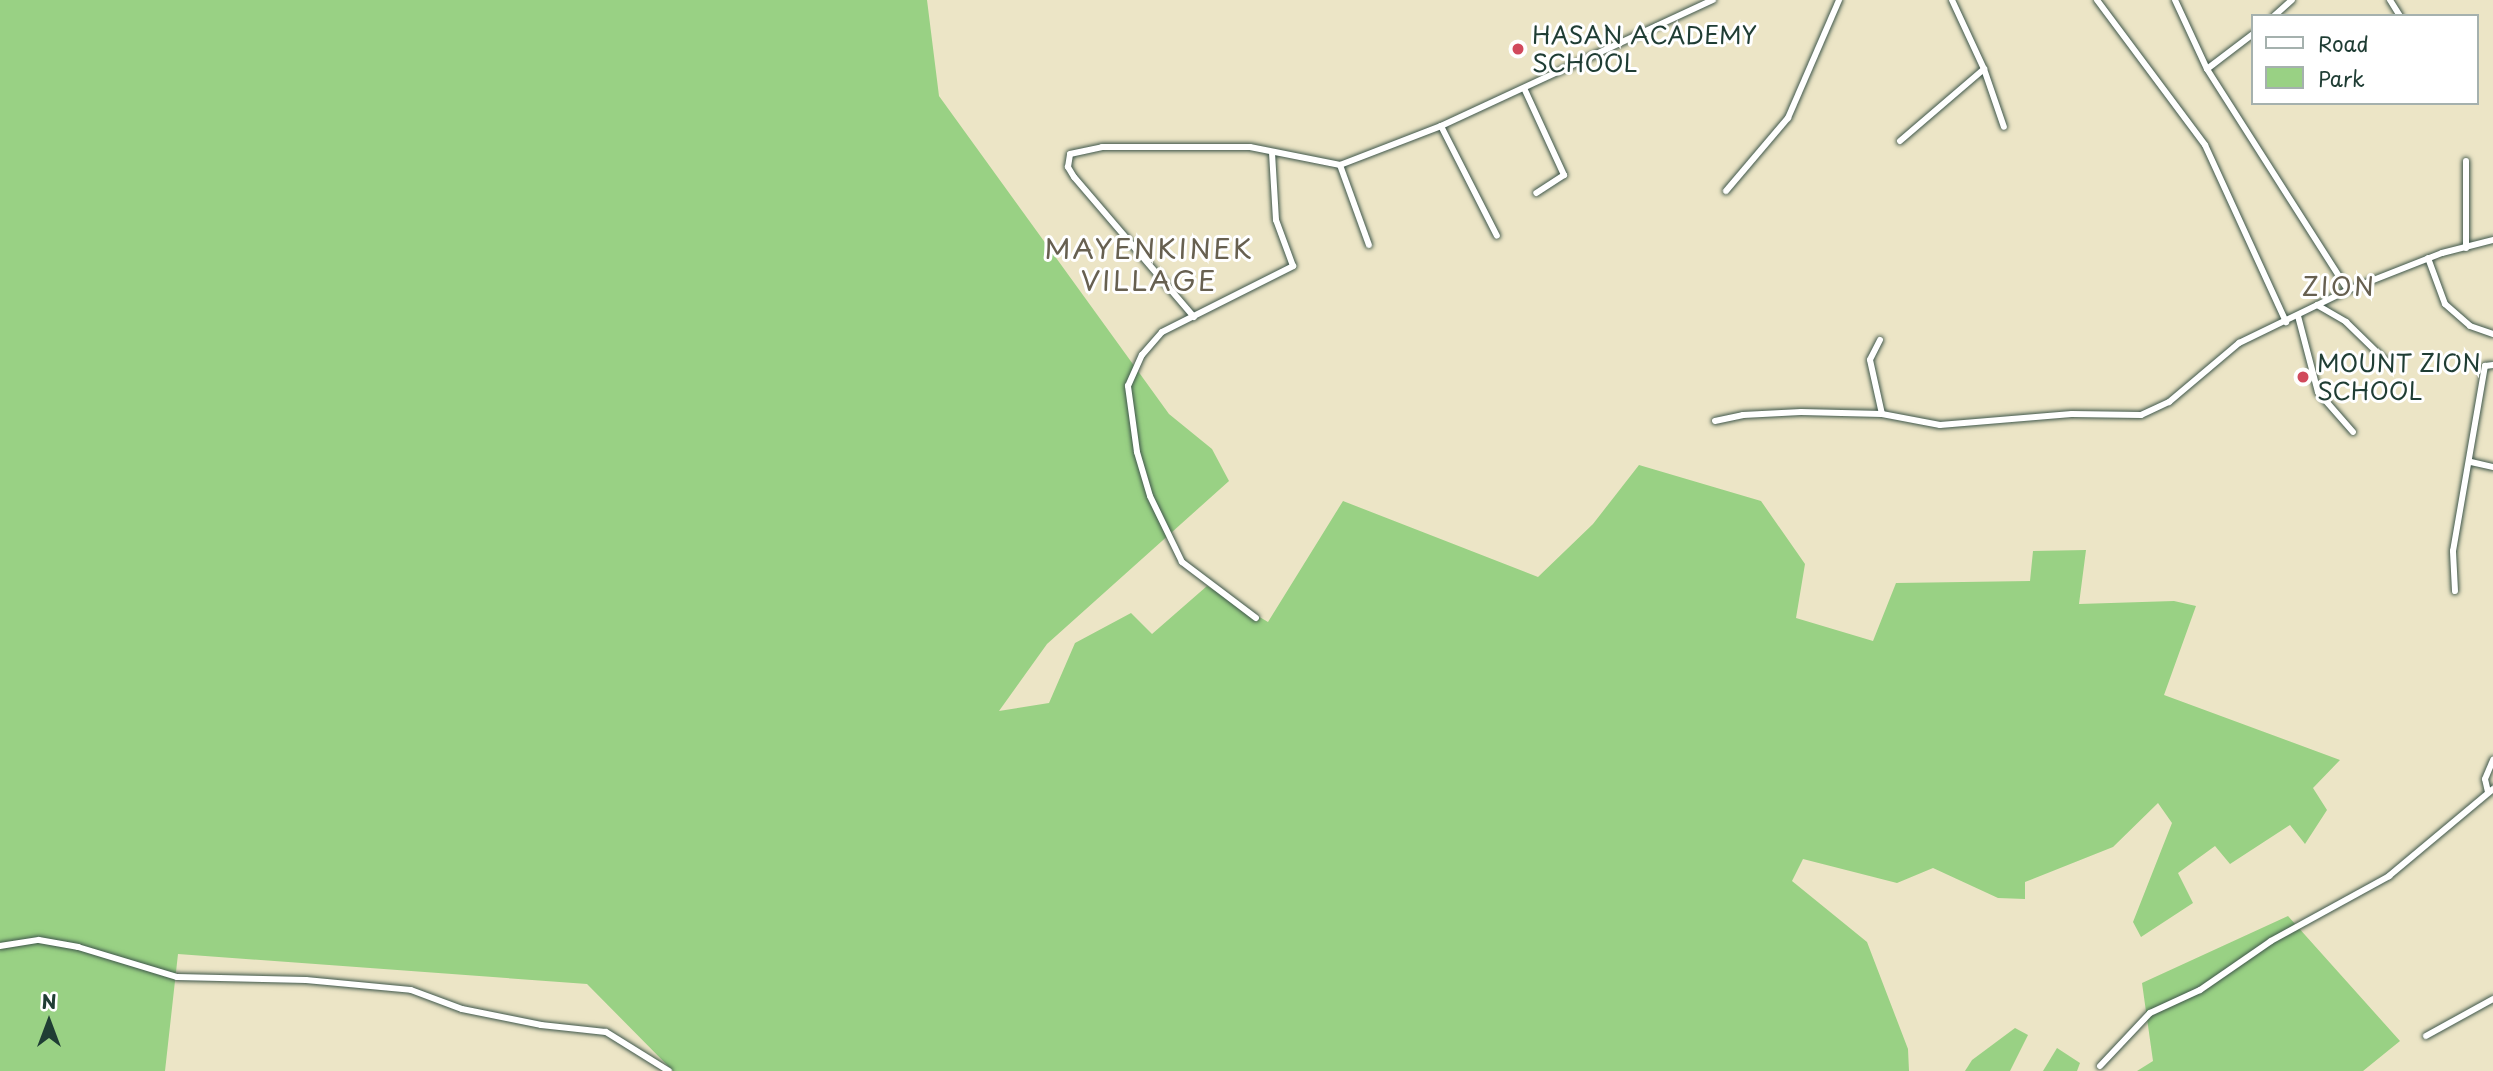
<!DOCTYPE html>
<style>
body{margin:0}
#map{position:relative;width:2493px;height:1071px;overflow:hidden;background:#ece5c6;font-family:"Playpen Sans",sans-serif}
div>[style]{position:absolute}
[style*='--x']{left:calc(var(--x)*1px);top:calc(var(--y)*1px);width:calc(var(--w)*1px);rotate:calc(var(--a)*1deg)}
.green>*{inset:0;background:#99d184}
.roads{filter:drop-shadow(0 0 2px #3e564a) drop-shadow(0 0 2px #3e564a)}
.minor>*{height:6px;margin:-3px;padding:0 3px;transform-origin:3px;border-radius:3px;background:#fff}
.dots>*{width:19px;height:19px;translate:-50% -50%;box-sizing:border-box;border:4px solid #fff;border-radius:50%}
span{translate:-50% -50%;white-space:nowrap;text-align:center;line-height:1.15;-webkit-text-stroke:6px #fff;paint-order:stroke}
.poi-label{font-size:24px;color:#1f3d34}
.left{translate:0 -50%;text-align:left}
.neighbourhood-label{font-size:26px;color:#676050;letter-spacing:2px}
.quarter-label{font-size:28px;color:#676050;letter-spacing:2px}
.legend{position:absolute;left:2251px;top:14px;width:228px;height:91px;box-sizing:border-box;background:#fff;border:2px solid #a5b1ae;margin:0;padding:9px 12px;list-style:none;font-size:21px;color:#1f3d34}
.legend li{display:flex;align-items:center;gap:14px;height:35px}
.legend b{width:35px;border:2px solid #a5b1ae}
.north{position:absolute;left:14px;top:987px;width:70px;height:70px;-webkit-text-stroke:5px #fff;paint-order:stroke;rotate:0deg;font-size:19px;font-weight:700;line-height:28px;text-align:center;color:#1f3d34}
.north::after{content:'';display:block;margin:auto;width:24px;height:32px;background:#1f3d34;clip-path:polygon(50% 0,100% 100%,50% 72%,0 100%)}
</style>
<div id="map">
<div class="green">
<div style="clip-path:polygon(0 0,927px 0,939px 96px,1169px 414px,1212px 449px,1229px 481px,1047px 644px,999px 711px,1049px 703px,1075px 643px,1131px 613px,1152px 634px,1207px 586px,1268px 622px,1343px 501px,1538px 577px,1593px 524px,1639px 465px,1761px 501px,1805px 564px,1796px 618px,1873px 641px,1896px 583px,2030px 581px,2033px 551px,2086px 550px,2079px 604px,2174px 601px,2196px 606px,2164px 695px,2340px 760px,2313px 788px,2327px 810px,2305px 844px,2290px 825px,2230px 864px,2215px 846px,2178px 873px,2193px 903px,2141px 937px,2133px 922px,2172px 823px,2158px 803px,2113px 847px,2025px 882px,2025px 899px,1998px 898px,1933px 868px,1897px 883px,1803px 859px,1792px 881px,1867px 942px,1908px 1049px,1909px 1071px,673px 1071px,587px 984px,178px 954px,165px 1071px,0 1071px)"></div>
<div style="clip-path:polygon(2288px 916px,2400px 1041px,2363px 1071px,2137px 1071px,2153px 1061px,2142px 983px)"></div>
<div style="clip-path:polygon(2015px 1028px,2028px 1035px,2010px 1071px,1965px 1071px,1972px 1060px)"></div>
<div style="clip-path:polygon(2057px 1048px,2080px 1063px,2077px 1071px,2043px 1071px)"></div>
</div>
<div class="roads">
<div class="minor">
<div style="--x:1952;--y:0;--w:76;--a:65.1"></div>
<div style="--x:1984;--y:69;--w:61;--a:71"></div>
<div style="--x:2097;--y:0;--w:181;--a:53.3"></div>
<div style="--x:2205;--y:145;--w:195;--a:65.4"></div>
<div style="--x:2175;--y:0;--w:76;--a:65.1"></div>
<div style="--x:2207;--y:69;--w:262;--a:57.5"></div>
<div style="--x:2390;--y:0;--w:19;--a:58"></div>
<div style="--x:2274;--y:16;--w:24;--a:-42"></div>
<div style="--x:2207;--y:69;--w:58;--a:-37.3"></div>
<div style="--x:1524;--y:88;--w:96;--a:65.3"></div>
<div style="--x:1564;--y:175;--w:33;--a:147"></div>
<div style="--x:1441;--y:126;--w:123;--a:63"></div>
<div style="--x:1900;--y:141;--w:111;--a:-40.6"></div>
<div style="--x:2466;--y:161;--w:87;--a:90"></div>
<div style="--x:1340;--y:165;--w:85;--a:70.1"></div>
<div style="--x:1726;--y:191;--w:96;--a:-49.7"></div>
<div style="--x:1788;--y:118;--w:129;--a:-66.6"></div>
<div style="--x:2428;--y:258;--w:49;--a:69.7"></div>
<div style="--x:2445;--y:304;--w:33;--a:41"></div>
<div style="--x:2470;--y:326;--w:24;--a:19"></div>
<div style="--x:2317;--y:305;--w:34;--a:30"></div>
<div style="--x:2346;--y:322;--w:54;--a:44.3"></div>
<div style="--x:2298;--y:316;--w:79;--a:75.3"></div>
<div style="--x:2318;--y:392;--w:53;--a:48.8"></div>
<div style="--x:1194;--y:317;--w:184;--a:-130.6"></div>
<div style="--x:1074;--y:177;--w:12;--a:-121"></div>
<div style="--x:1068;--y:167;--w:13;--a:-81"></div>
<div style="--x:1070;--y:154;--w:33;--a:-12"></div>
<div style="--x:1102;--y:147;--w:148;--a:0"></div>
<div style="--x:1250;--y:147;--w:92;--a:11.3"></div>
<div style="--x:1340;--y:165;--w:108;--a:-21.1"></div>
<div style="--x:1441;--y:126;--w:300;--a:-24.9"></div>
<div style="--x:1880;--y:340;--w:22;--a:117"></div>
<div style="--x:1870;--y:360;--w:55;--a:77.5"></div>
<div style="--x:1715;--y:421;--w:29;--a:-12"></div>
<div style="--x:1743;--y:415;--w:58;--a:-3"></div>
<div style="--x:1801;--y:412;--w:81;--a:1.4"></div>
<div style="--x:1882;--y:414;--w:59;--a:10.7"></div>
<div style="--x:1940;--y:425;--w:132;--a:-4.8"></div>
<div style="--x:2072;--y:414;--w:69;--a:0.8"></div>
<div style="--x:2141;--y:415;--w:31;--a:-25"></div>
<div style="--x:2169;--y:402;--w:92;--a:-40.1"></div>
<div style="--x:2239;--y:343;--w:121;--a:-25.9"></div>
<div style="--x:2348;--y:290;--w:101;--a:-21.5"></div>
<div style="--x:2442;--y:253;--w:53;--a:-14.3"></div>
<div style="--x:2471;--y:462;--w:23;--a:13"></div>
<div style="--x:2455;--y:591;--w:40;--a:-92.9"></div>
<div style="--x:2453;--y:551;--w:188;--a:-80.2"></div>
<div style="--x:2485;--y:366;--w:8;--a:-7"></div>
<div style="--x:1256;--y:618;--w:93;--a:-142.9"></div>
<div style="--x:1182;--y:562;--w:73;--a:-115.9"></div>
<div style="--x:1150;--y:496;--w:46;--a:-106.5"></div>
<div style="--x:1137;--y:452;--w:67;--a:-97.8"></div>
<div style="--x:1128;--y:386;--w:34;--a:-66"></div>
<div style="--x:1142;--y:355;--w:30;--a:-49"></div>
<div style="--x:1162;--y:332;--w:147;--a:-26.7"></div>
<div style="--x:1293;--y:266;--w:49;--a:-110.3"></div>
<div style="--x:1276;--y:220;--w:67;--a:-93.4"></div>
<div style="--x:2488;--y:792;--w:13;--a:-103"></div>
<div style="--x:2485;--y:779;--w:21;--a:-67"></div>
<div style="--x:0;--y:946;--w:39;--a:-9"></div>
<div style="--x:39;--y:940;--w:40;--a:10"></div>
<div style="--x:78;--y:947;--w:103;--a:16.9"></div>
<div style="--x:177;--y:977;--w:129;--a:1.3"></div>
<div style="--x:306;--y:980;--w:105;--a:5.4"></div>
<div style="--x:411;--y:990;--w:54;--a:20.4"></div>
<div style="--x:462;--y:1009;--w:81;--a:11.4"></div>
<div style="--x:541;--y:1025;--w:65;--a:6.1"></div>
<div style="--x:606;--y:1032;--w:74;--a:31.8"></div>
<div style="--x:2426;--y:1036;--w:77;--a:-28.9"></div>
<div style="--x:2100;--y:1066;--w:73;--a:-46.7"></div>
<div style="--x:2150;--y:1013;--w:55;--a:-24.7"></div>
<div style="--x:2200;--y:990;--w:86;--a:-34.6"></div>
<div style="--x:2271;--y:941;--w:135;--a:-28.8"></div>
<div style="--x:2389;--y:876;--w:136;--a:-39.9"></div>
</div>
</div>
<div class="dots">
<div style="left:1518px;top:49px;background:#d1495b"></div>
<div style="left:2303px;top:377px;background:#d1495b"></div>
</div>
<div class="poi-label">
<span class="left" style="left:1532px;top:49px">HASAN ACADEMY<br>SCHOOL</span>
<span class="left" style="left:2317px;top:377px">MOUNT ZION<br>SCHOOL</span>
</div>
<div class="neighbourhood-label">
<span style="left:2339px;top:286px">ZION</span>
</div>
<div class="quarter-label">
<span style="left:1149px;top:264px">MAYENKINEK<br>VILLAGE</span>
</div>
<ul class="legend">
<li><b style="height:9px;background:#fff"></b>Road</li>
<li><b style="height:19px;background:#99d184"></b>Park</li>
</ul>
<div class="north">N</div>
</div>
